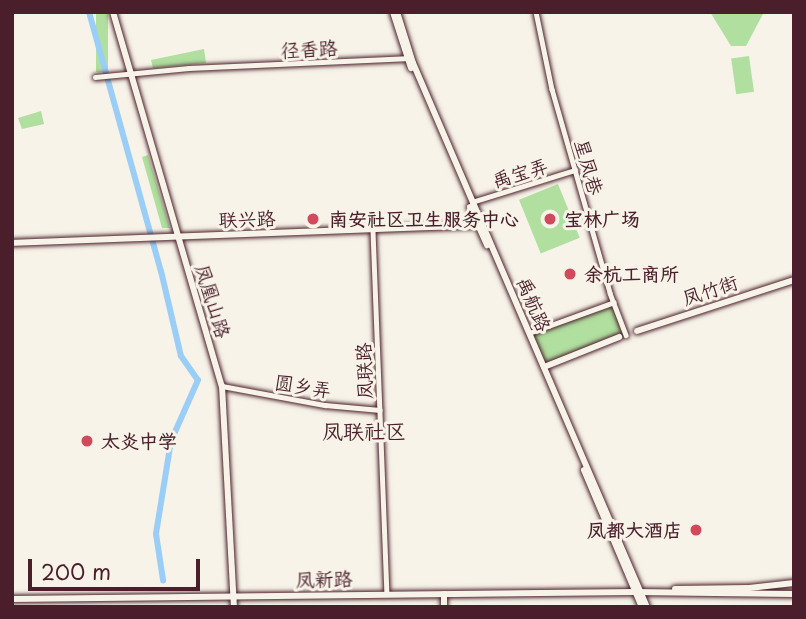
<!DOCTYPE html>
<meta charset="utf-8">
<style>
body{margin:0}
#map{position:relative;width:806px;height:619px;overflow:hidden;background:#f7f3e8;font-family:"Playpen Sans","LXGW WenKai TC",sans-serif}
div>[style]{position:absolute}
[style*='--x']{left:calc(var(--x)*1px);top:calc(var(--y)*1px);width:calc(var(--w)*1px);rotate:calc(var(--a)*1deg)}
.green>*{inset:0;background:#b0df9f;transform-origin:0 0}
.canal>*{height:6px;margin:-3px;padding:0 3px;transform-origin:3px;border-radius:3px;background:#9acef7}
.roads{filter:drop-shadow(0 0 2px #4a1f2b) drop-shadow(0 0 2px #4a1f2b)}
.street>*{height:4.5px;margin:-2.25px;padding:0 2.25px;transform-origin:2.25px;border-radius:2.25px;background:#f7f3e8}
.secondary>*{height:6px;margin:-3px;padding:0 3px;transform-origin:3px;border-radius:3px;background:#f7f3e8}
.dots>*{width:19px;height:19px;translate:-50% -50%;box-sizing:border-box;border:4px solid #f7f3e8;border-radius:50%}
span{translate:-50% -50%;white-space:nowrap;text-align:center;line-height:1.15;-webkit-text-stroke:6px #f7f3e8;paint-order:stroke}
.street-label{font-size:19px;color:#4a1f2b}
.poi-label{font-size:19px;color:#4a1f2b;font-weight:700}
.left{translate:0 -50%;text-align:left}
.right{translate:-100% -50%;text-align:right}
.neighbourhood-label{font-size:21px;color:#4a1f2b}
.frame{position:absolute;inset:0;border:14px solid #4a1f2b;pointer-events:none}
.scale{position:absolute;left:28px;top:559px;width:172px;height:32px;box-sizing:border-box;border:4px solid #4a1f2b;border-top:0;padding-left:9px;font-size:21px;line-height:24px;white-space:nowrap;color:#4a1f2b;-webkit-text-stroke:5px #f7f3e8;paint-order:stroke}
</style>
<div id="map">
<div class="green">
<div style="left:96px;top:12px;width:12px;height:60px"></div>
<div style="clip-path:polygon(710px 12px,764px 12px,746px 46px,731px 46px)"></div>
<div style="clip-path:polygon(204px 49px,206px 63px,153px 68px,151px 60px)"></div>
<div style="left:749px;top:56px;width:36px;height:18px;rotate:82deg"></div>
<div style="clip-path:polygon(41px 111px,44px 124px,22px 129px,18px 118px)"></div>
<div style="clip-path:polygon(148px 155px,170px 228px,162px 228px,142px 157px)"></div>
<div style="left:558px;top:184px;width:58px;height:42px;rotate:68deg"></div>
<div style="clip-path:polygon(612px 307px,625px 332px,546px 364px,532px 334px)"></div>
</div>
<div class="canal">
<div style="--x:89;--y:12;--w:269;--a:74.5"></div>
<div style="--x:161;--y:271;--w:87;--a:76.8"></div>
<div style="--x:181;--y:356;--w:29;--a:55"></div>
<div style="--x:198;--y:380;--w:67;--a:113.9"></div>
<div style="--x:171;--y:441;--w:94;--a:99.2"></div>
<div style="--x:156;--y:534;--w:47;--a:81.3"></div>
</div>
<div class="roads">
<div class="street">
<div style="--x:536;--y:12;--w:79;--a:78.3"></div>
<div style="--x:552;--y:89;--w:212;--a:74.1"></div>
<div style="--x:610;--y:293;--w:45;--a:69.1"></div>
<div style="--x:95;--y:77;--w:94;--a:-5.5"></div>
<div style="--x:189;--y:68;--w:222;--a:-2.6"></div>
<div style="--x:472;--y:202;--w:108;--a:-17.3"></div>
<div style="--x:373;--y:231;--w:363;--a:87.8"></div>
<div style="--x:529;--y:333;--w:90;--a:-20"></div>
<div style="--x:222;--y:386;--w:105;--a:10.5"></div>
<div style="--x:325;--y:405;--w:55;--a:5.2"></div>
</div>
<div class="secondary">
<div style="--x:113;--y:12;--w:390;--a:73.8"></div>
<div style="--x:222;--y:386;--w:221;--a:86.9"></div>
<div style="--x:393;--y:12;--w:59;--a:72.2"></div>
<div style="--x:397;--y:12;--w:53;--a:72.6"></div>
<div style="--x:413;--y:63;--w:592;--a:66.73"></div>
<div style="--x:470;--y:207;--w:42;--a:65.9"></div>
<div style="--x:12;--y:243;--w:467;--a:-2.2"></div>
<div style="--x:637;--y:331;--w:165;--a:-18"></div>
<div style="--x:544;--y:367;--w:81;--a:-21.8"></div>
<div style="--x:584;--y:470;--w:149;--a:67.1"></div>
<div style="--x:675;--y:589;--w:74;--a:-0.8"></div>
<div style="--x:749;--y:588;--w:45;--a:-6.3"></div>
<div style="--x:444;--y:594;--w:13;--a:90"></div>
<div style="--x:12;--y:599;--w:623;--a:-0.64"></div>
<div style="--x:635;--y:592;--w:159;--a:0.7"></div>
</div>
</div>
<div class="dots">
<div style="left:313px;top:219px;background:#d1495b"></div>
<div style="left:550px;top:219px;background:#d1495b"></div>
<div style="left:570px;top:274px;background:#d1495b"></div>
<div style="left:87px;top:441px;background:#d1495b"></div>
<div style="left:696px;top:530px;background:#d1495b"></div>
</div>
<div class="street-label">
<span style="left:309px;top:49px;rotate:-3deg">径香路</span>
<span style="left:589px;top:167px;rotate:74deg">星凤巷</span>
<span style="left:520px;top:173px;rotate:-17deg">禹宝弄</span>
<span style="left:247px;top:219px;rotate:-2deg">联兴路</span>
<span style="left:710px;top:290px;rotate:-18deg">凤竹街</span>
<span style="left:213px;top:301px;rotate:73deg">凤凰山路</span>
<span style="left:534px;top:304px;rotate:67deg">禹航路</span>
<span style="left:364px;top:371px;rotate:-92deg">凤联路</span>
<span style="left:303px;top:386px;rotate:9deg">圆乡弄</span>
<span style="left:324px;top:579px;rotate:-1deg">凤新路</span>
</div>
<div class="poi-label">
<span class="left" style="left:329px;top:219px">南安社区卫生服务中心</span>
<span class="left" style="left:564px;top:219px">宝林广场</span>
<span class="left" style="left:584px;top:274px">余杭工商所</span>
<span class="left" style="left:101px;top:441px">太炎中学</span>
<span class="right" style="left:682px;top:530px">凤都大酒店</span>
</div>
<div class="neighbourhood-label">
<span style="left:364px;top:430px">凤联社区</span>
</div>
<div class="frame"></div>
<div class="scale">200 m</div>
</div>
